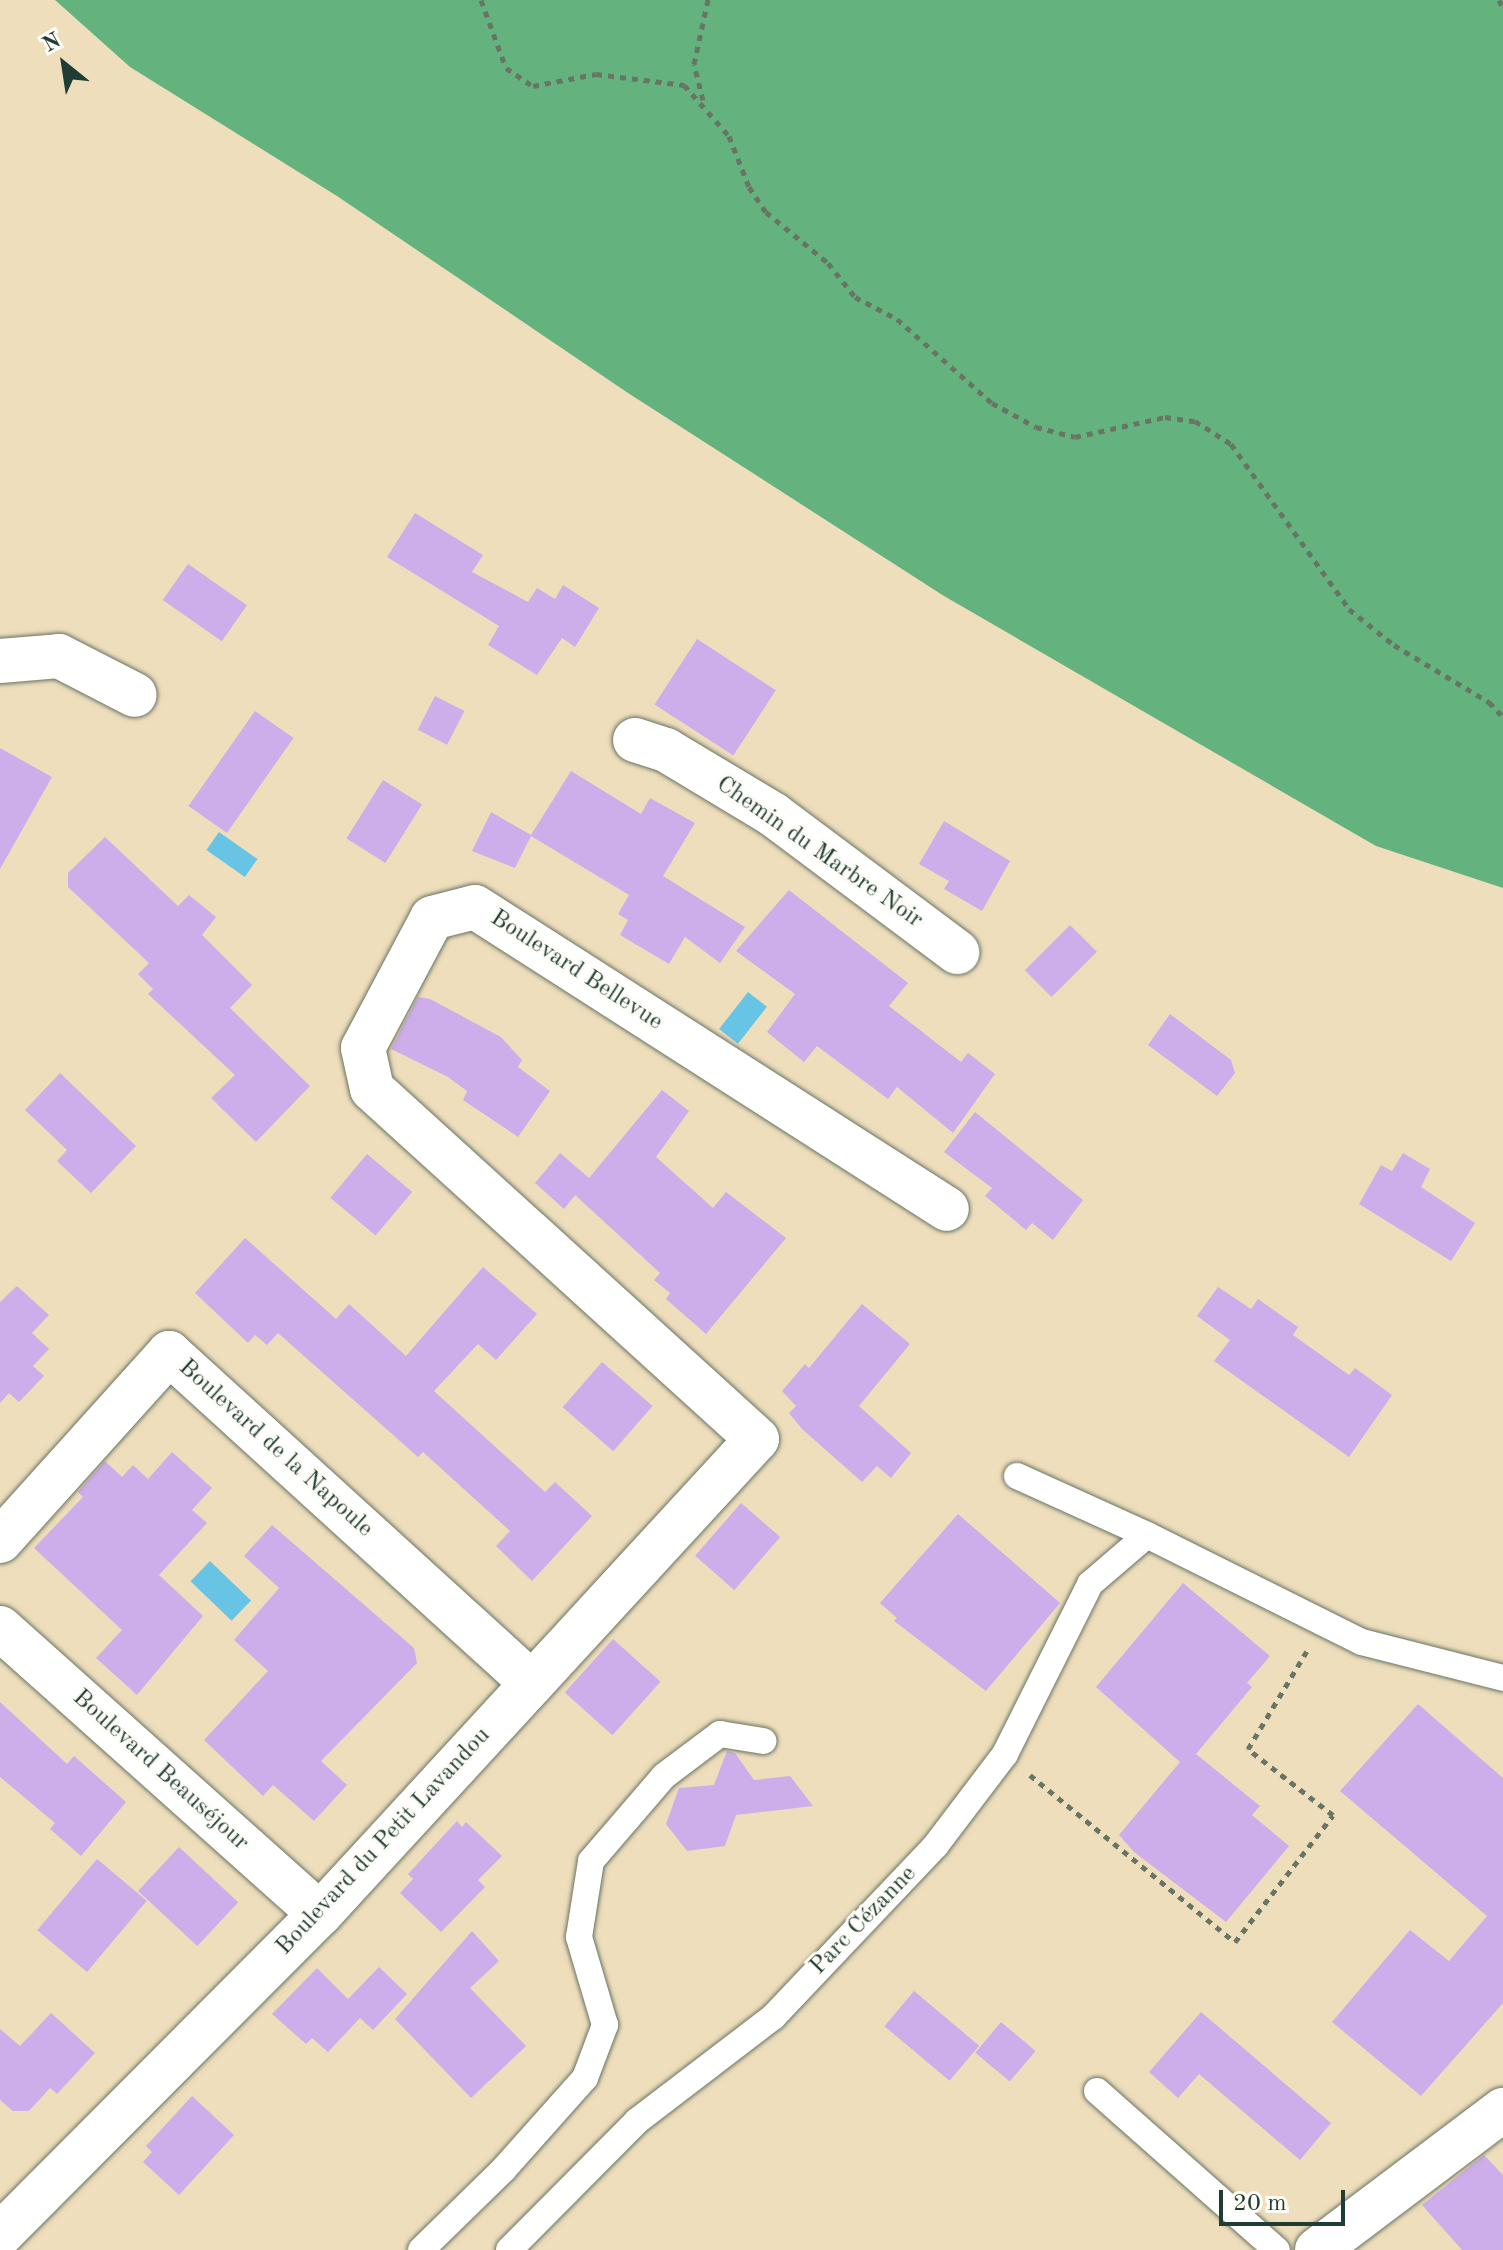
<!DOCTYPE html>
<meta charset="utf-8">
<style>
body{margin:0}
#map{position:relative;width:1503px;height:2250px;overflow:hidden;background:#efdebc;font-family:"Old Standard TT",serif}
div>[style]{position:absolute}
[style*='--x']{left:calc(var(--x)*1px);top:calc(var(--y)*1px);width:calc(var(--w)*1px);rotate:calc(var(--a)*1deg)}
.forest>*{inset:0;background:#64b37f}
.water>*{inset:0;background:#67c4e5;transform-origin:0 0}
.building>*{inset:0;background:#ceaeea;transform-origin:0 0}
.path>*{height:5px;margin-top:-2.5px;transform-origin:0;background:repeating-linear-gradient(90deg,#687564 0 6px,transparent 0 12px)}
.roads{filter:drop-shadow(0 0 2px #687564) drop-shadow(0 0 2px #687564)}
.lane>*{height:26px;margin:-13px;padding:0 13px;transform-origin:13px;border-radius:13px;background:#fff}
.street>*{height:44px;margin:-22px;padding:0 22px;transform-origin:22px;border-radius:22px;background:#fff}
span{translate:-50% -50%;white-space:nowrap;text-align:center;line-height:1.15;-webkit-text-stroke:6px #fdfcf7;paint-order:stroke}
.street-label{font-size:24px;color:#1f3d34}
.north{position:absolute;left:24px;top:24px;width:80px;height:80px;-webkit-text-stroke:6px #fdfcf7;paint-order:stroke;rotate:330deg;font-size:22px;font-weight:700;line-height:32px;text-align:center;color:#1f3d34}
.north::after{content:'';display:block;margin:auto;width:28px;height:36px;background:#1f3d34;clip-path:polygon(50% 0,100% 100%,50% 72%,0 100%)}
.scale{position:absolute;left:1219px;top:2190px;width:126px;height:36px;box-sizing:border-box;border:4px solid #1f3d34;border-top:0;padding-left:10px;font-size:24px;line-height:28px;white-space:nowrap;color:#1f3d34;-webkit-text-stroke:6px #fdfcf7;paint-order:stroke}
</style>
<div id="map">
<div class="forest">
<div style="clip-path:polygon(55px 0,1503px 0,1503px 888px,1376px 846px,944px 596px,628px 393px,337px 196px,130px 67px)"></div>
</div>
<div class="water">
<div style="left:219px;top:832px;width:47px;height:22px;rotate:35deg"></div>
<div style="left:748px;top:992px;width:24px;height:47px;rotate:38deg"></div>
<div style="left:210px;top:1561px;width:57px;height:28px;rotate:44deg"></div>
</div>
<div class="building">
<div style="clip-path:polygon(415px 513px,483px 555px,472px 572px,528px 602px,537px 588px,555px 599px,563px 585px,599px 608px,575px 647px,562px 638px,537px 675px,488px 645px,499px 626px,387px 557px)"></div>
<div style="left:188px;top:564px;width:72px;height:44px;rotate:35deg"></div>
<div style="left:697px;top:639px;width:94px;height:78px;rotate:33deg"></div>
<div style="left:435px;top:696px;width:33px;height:38px;rotate:27deg"></div>
<div style="left:255px;top:711px;width:47px;height:116px;rotate:35deg"></div>
<div style="clip-path:polygon(0 748px,52px 777px,0 869px)"></div>
<div style="clip-path:polygon(571px 771px,641px 814px,650px 798px,695px 823px,663px 876px,745px 927px,720px 963px,685px 937px,669px 964px,620px 935px,628px 920px,618px 914px,629px 895px,531px 836px,515px 868px,472px 851px,491px 812px,531px 835px)"></div>
<div style="left:383px;top:780px;width:46px;height:69px;rotate:32deg"></div>
<div style="clip-path:polygon(944px 821px,1010px 861px,982px 911px,944px 889px,949px 881px,919px 864px)"></div>
<div style="clip-path:polygon(105px 837px,178px 906px,189px 895px,216px 917px,202px 935px,252px 985px,230px 1008px,310px 1086px,256px 1142px,211px 1098px,235px 1075px,148px 994px,153px 989px,138px 974px,149px 963px,68px 887px,68px 873px)"></div>
<div style="clip-path:polygon(789px 890px,908px 983px,889px 1006px,961px 1062px,968px 1053px,995px 1074px,953px 1133px,897px 1087px,888px 1099px,817px 1046px,804px 1062px,767px 1032px,795px 994px,736px 951px)"></div>
<div style="left:1070px;top:925px;width:38px;height:64px;rotate:45deg"></div>
<div style="clip-path:polygon(418px 997px,430px 999px,501px 1037px,522px 1060px,518px 1067px,550px 1091px,518px 1137px,463px 1100px,467px 1091px,448px 1077px,391px 1049px)"></div>
<div style="clip-path:polygon(1170px 1014px,1231px 1060px,1235px 1073px,1217px 1096px,1148px 1045px)"></div>
<div style="clip-path:polygon(60px 1073px,136px 1146px,91px 1193px,57px 1161px,67px 1150px,25px 1110px)"></div>
<div style="clip-path:polygon(662px 1090px,689px 1111px,656px 1157px,713px 1208px,726px 1192px,786px 1238px,706px 1334px,666px 1299px,670px 1293px,654px 1280px,660px 1273px,575px 1195px,584px 1184px,564px 1209px,535px 1183px,560px 1153px,589px 1178px)"></div>
<div style="clip-path:polygon(975px 1112px,1083px 1200px,1053px 1240px,1032px 1223px,1026px 1230px,985px 1196px,992px 1188px,944px 1152px)"></div>
<div style="clip-path:polygon(1403px 1153px,1430px 1169px,1421px 1187px,1475px 1223px,1451px 1261px,1359px 1204px,1381px 1165px,1392px 1171px)"></div>
<div style="left:367px;top:1154px;width:59px;height:57px;rotate:40deg"></div>
<div style="clip-path:polygon(245px 1238px,336px 1319px,349px 1304px,406px 1356px,483px 1267px,537px 1314px,496px 1360px,478px 1344px,434px 1391px,545px 1492px,555px 1482px,592px 1516px,532px 1581px,496px 1546px,510px 1531px,423px 1452px,418px 1457px,278px 1333px,267px 1345px,255px 1335px,248px 1343px,195px 1293px)"></div>
<div style="clip-path:polygon(17px 1286px,49px 1315px,32px 1333px,49px 1349px,33px 1366px,44px 1376px,19px 1402px,9px 1393px,0 1403px,0 1302px)"></div>
<div style="clip-path:polygon(1218px 1287px,1251px 1309px,1258px 1299px,1298px 1327px,1293px 1335px,1349px 1375px,1355px 1368px,1392px 1395px,1349px 1457px,1214px 1361px,1230px 1340px,1197px 1316px)"></div>
<div style="clip-path:polygon(862px 1304px,910px 1344px,859px 1406px,911px 1453px,891px 1478px,877px 1466px,862px 1482px,802px 1429px,789px 1413px,796px 1406px,782px 1391px,805px 1364px,809px 1368px)"></div>
<div style="left:602px;top:1362px;width:67px;height:60px;rotate:41deg"></div>
<div style="clip-path:polygon(172px 1452px,212px 1488px,192px 1510px,207px 1523px,159px 1575px,203px 1616px,137px 1695px,96px 1658px,122px 1630px,34px 1548px,83px 1497px,78px 1492px,105px 1461px,122px 1477px,133px 1465px,148px 1479px)"></div>
<div style="left:741px;top:1503px;width:52px;height:70px;rotate:41deg"></div>
<div style="clip-path:polygon(958px 1514px,1060px 1603px,986px 1691px,894px 1621px,897px 1618px,880px 1603px)"></div>
<div style="clip-path:polygon(272px 1525px,414px 1648px,417px 1663px,321px 1761px,347px 1785px,314px 1821px,273px 1785px,263px 1796px,204px 1740px,268px 1671px,234px 1640px,279px 1588px,244px 1556px)"></div>
<div style="clip-path:polygon(1183px 1583px,1270px 1656px,1247px 1683px,1252px 1687px,1196px 1754px,1260px 1806px,1252px 1815px,1289px 1846px,1226px 1922px,1134px 1852px,1119px 1835px,1180px 1762px,1096px 1687px)"></div>
<div style="left:613px;top:1639px;width:64px;height:72px;rotate:42deg"></div>
<div style="clip-path:polygon(0 1702px,67px 1764px,74px 1756px,126px 1802px,81px 1856px,50px 1829px,55px 1823px,0 1777px)"></div>
<div style="clip-path:polygon(1418px 1704px,1503px 1778px,1503px 2003px,1421px 2096px,1332px 2022px,1410px 1930px,1449px 1961px,1487px 1916px,1340px 1791px)"></div>
<div style="clip-path:polygon(727px 1751px,735px 1753px,754px 1780px,790px 1776px,813px 1806px,736px 1815px,725px 1846px,687px 1851px,666px 1824px,679px 1788px,714px 1785px)"></div>
<div style="clip-path:polygon(457px 1821px,462px 1827px,466px 1822px,502px 1856px,478px 1880px,485px 1887px,441px 1932px,400px 1893px,413px 1879px,408px 1874px)"></div>
<div style="left:179px;top:1847px;width:81px;height:60px;rotate:43deg"></div>
<div style="left:97px;top:1859px;width:65px;height:93px;rotate:40deg"></div>
<div style="clip-path:polygon(472px 1931px,499px 1961px,470px 1988px,526px 2046px,471px 2098px,395px 2019px)"></div>
<div style="clip-path:polygon(379px 1967px,407px 1994px,373px 2030px,360px 2018px,328px 2052px,312px 2038px,306px 2044px,272px 2014px,317px 1968px,348px 1999px)"></div>
<div style="left:914px;top:1991px;width:85px;height:46px;rotate:40deg"></div>
<div style="clip-path:polygon(1201px 2012px,1331px 2123px,1300px 2160px,1199px 2074px,1178px 2098px,1149px 2072px)"></div>
<div style="clip-path:polygon(51px 2013px,95px 2053px,57px 2094px,50px 2088px,29px 2111px,13px 2111px,0 2100px,0 2029px,20px 2046px)"></div>
<div style="left:1001px;top:2022px;width:45px;height:40px;rotate:40deg"></div>
<div style="clip-path:polygon(192px 2096px,234px 2135px,179px 2195px,143px 2162px,152px 2152px,146px 2146px)"></div>
<div style="clip-path:polygon(1484px 2155px,1503px 2175px,1503px 2250px,1462px 2250px,1422px 2205px)"></div>
</div>
<div class="path">
<div style="--x:481;--y:0;--w:72;--a:69.8"></div>
<div style="--x:506;--y:68;--w:32;--a:34"></div>
<div style="--x:533;--y:86;--w:64;--a:-10.8"></div>
<div style="--x:596;--y:74;--w:89;--a:7.1"></div>
<div style="--x:684;--y:85;--w:68;--a:48.6"></div>
<div style="--x:729;--y:136;--w:55;--a:68.6"></div>
<div style="--x:749;--y:187;--w:30;--a:56"></div>
<div style="--x:766;--y:212;--w:80;--a:39.4"></div>
<div style="--x:828;--y:263;--w:43;--a:51.5"></div>
<div style="--x:855;--y:297;--w:47;--a:27.6"></div>
<div style="--x:897;--y:319;--w:127;--a:41.5"></div>
<div style="--x:992;--y:403;--w:50;--a:28.6"></div>
<div style="--x:1036;--y:427;--w:40;--a:14.4"></div>
<div style="--x:1075;--y:437;--w:92;--a:-12.5"></div>
<div style="--x:1165;--y:417;--w:30;--a:8"></div>
<div style="--x:1195;--y:421;--w:43;--a:32.6"></div>
<div style="--x:1231;--y:444;--w:203;--a:54.4"></div>
<div style="--x:1349;--y:609;--w:58;--a:38.7"></div>
<div style="--x:1394;--y:645;--w:111;--a:31"></div>
<div style="--x:1489;--y:702;--w:21;--a:47"></div>
<div style="--x:1499;--y:0;--w:9;--a:63"></div>
<div style="--x:703;--y:100;--w:37;--a:-104"></div>
<div style="--x:694;--y:64;--w:66;--a:-77.7"></div>
<div style="--x:1030;--y:1775;--w:264;--a:39.2"></div>
<div style="--x:1235;--y:1942;--w:160;--a:-52.3"></div>
<div style="--x:1333;--y:1815;--w:108;--a:-142.2"></div>
<div style="--x:1248;--y:1749;--w:114;--a:-59"></div>
</div>
<div class="roads">
<div class="lane">
<div style="--x:1017;--y:1476;--w:143;--a:24.4"></div>
<div style="--x:1097;--y:2091;--w:240;--a:41.5"></div>
<div style="--x:421;--y:2250;--w:115;--a:-44.3"></div>
<div style="--x:503;--y:2170;--w:123;--a:-48.3"></div>
<div style="--x:585;--y:2078;--w:57;--a:-69.3"></div>
<div style="--x:605;--y:2025;--w:92;--a:-106.5"></div>
<div style="--x:579;--y:1937;--w:77;--a:-81"></div>
<div style="--x:591;--y:1861;--w:112;--a:-49.3"></div>
<div style="--x:664;--y:1776;--w:70;--a:-36.9"></div>
<div style="--x:720;--y:1734;--w:44;--a:9.2"></div>
<div style="--x:509;--y:2250;--w:182;--a:-45.2"></div>
<div style="--x:637;--y:2121;--w:171;--a:-37.4"></div>
<div style="--x:773;--y:2017;--w:237;--a:-46.5"></div>
<div style="--x:936;--y:1845;--w:114;--a:-52.8"></div>
<div style="--x:1005;--y:1754;--w:190;--a:-63.4"></div>
<div style="--x:1090;--y:1584;--w:75;--a:-40.7"></div>
<div style="--x:1147;--y:1535;--w:240;--a:26.5"></div>
<div style="--x:1362;--y:1642;--w:146;--a:14.3"></div>
</div>
<div class="street">
<div style="--x:0;--y:661;--w:59;--a:-4.8"></div>
<div style="--x:59;--y:656;--w:85;--a:27.2"></div>
<div style="--x:635;--y:740;--w:33;--a:18"></div>
<div style="--x:666;--y:750;--w:126;--a:31"></div>
<div style="--x:774;--y:815;--w:229;--a:36.8"></div>
<div style="--x:0;--y:1541;--w:253;--a:-48"></div>
<div style="--x:169;--y:1353;--w:491;--a:42.3"></div>
<div style="--x:0;--y:1628;--w:429;--a:41.8"></div>
<div style="--x:0;--y:2235;--w:453;--a:-45.1"></div>
<div style="--x:320;--y:1914;--w:645;--a:-47.39"></div>
<div style="--x:757;--y:1439;--w:520;--a:-137.73"></div>
<div style="--x:372;--y:1089;--w:42;--a:-102.4"></div>
<div style="--x:363;--y:1048;--w:147;--a:-62"></div>
<div style="--x:432;--y:918;--w:44;--a:-14.3"></div>
<div style="--x:475;--y:907;--w:560;--a:32.61"></div>
<div style="--x:1317;--y:2250;--w:233;--a:-37"></div>
</div>
</div>
<div class="street-label">
<span style="left:819px;top:853px;rotate:35deg">Chemin du Marbre Noir</span>
<span style="left:576px;top:971px;rotate:33deg">Boulevard Bellevue</span>
<span style="left:275px;top:1449px;rotate:42deg">Boulevard de la Napoule</span>
<span style="left:160px;top:1771px;rotate:42deg">Boulevard Beauséjour</span>
<span style="left:384px;top:1842px;rotate:-47deg">Boulevard du Petit Lavandou</span>
<span style="left:864px;top:1921px;rotate:-46deg">Parc Cézanne</span>
</div>
<div class="north">N</div>
<div class="scale">20 m</div>
</div>
